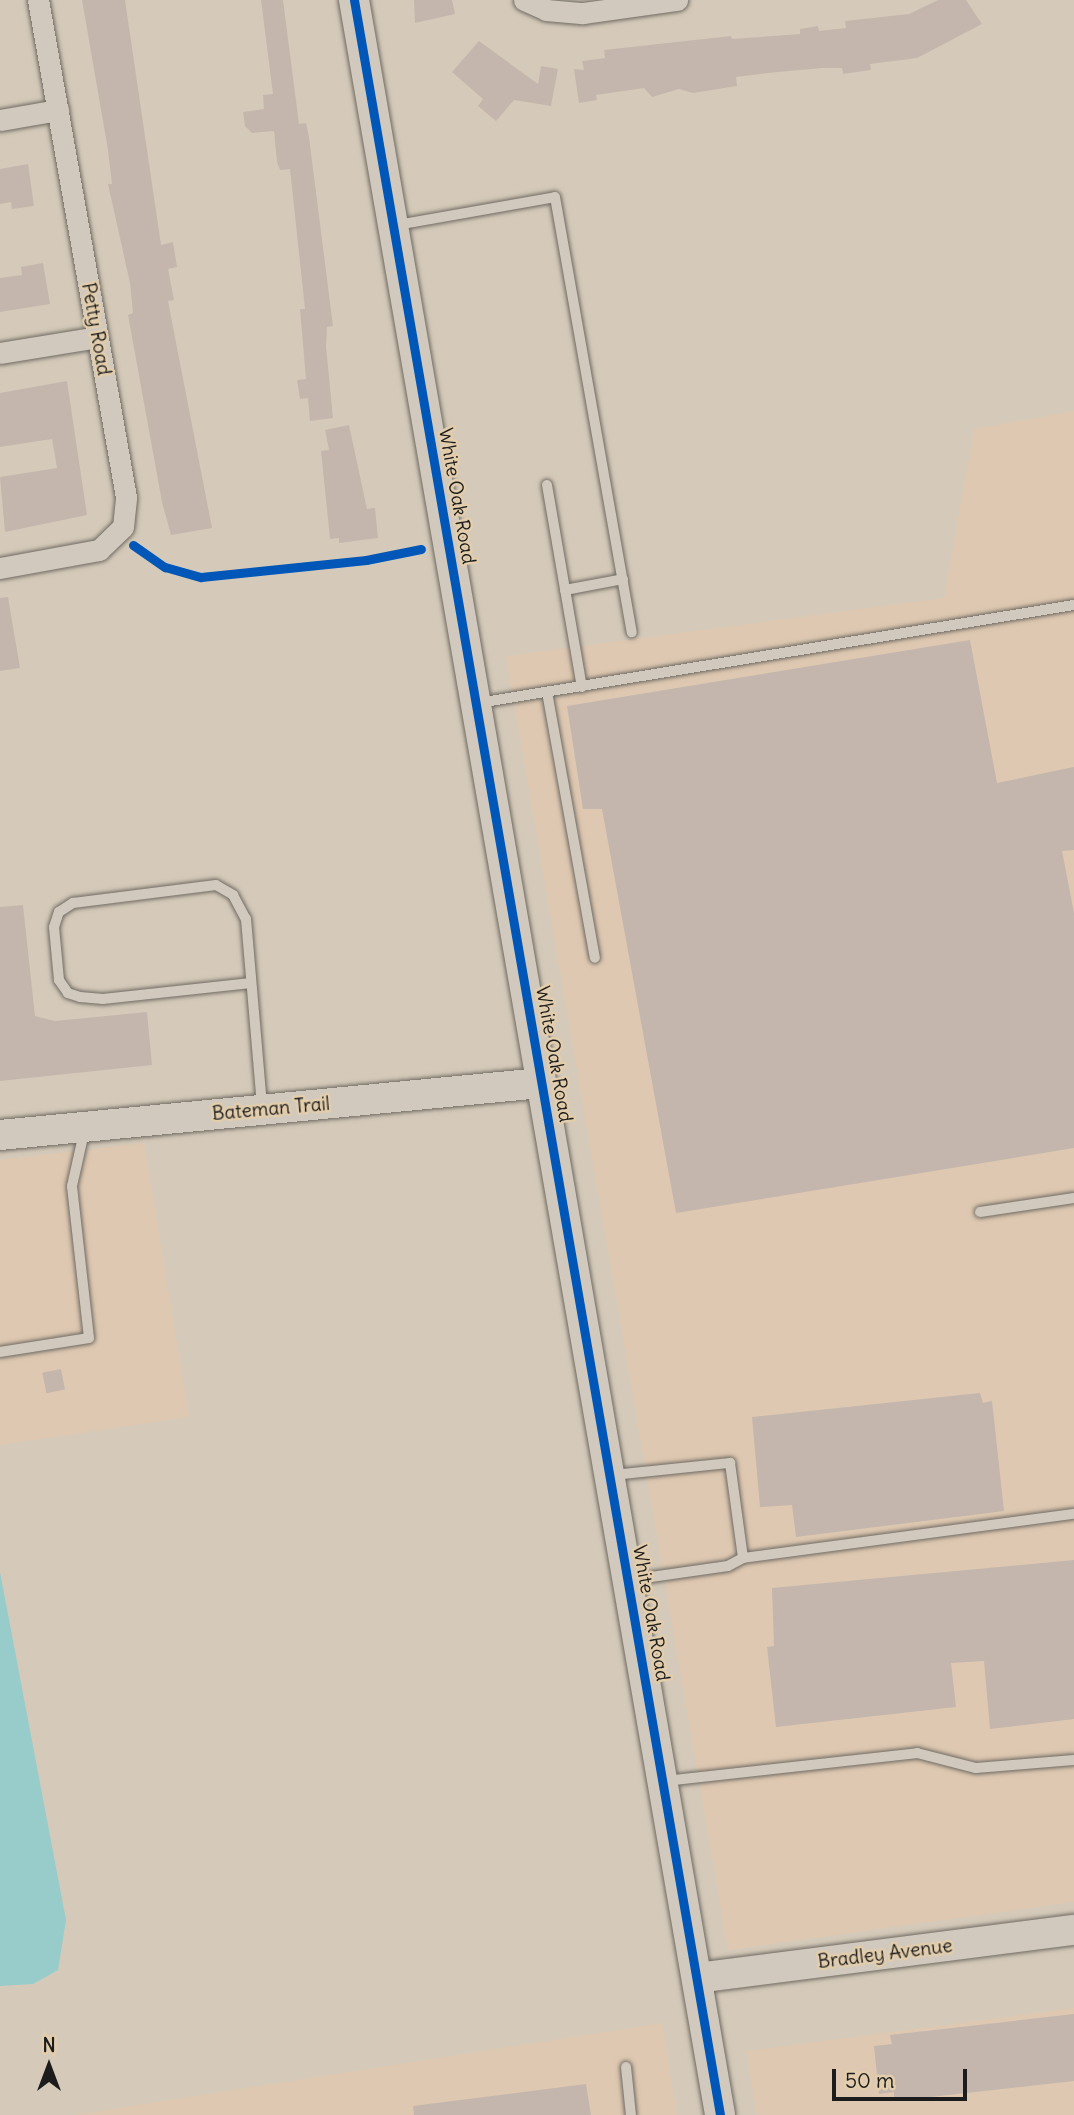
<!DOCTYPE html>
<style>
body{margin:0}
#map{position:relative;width:1074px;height:2115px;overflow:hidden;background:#d5cab9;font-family:Delius,sans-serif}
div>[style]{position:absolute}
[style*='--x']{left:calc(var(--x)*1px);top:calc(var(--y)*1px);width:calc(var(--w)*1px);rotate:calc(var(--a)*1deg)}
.built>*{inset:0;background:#dec8b1}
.water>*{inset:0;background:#97cccb}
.building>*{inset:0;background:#c4b6ad;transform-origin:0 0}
.roads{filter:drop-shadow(0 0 2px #6f6a63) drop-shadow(0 0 2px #6f6a63)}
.lane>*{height:10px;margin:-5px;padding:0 5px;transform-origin:5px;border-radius:5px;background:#d1c9bd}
.street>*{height:21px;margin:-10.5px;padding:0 10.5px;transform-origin:10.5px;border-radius:10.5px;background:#d1c9bd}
.secondary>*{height:30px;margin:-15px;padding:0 15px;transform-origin:15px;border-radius:15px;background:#d1c9bd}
.cycleway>*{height:9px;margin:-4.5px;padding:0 4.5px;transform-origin:4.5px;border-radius:4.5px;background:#0057b8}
span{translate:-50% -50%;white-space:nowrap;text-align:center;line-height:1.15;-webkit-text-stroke:5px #e2cdac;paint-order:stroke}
.street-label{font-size:19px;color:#1c1c1c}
.north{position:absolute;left:14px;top:2031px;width:70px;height:70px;-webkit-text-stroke:5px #e2cdac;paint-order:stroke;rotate:0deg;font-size:19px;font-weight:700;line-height:28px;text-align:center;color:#1c1c1c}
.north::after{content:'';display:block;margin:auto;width:24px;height:32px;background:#1c1c1c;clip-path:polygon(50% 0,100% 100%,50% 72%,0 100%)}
.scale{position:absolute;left:832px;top:2069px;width:135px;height:32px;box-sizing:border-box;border:4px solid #1c1c1c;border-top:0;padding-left:9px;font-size:21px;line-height:24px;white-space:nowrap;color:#1c1c1c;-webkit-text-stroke:5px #e2cdac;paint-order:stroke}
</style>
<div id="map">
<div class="built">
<div style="clip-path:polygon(1074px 411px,1074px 1902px,728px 1950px,506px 656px,944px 598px,974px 429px)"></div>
<div style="clip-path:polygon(144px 1143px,189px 1417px,0 1445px,0 1160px)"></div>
<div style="clip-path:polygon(1074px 2008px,1074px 2115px,757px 2115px,746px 2051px)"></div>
<div style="clip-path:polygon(662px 2023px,677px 2115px,74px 2115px)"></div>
</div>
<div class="water">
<div style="clip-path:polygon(0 1572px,66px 1920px,58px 1970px,33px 1984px,0 1986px)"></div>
</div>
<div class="building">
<div style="clip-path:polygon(82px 0,125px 0,161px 245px,173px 242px,177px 267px,168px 269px,174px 300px,168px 301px,212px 528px,171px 535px,162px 502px,128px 315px,133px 313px,130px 283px,108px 184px,112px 184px,108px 150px)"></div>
<div style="clip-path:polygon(261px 0,283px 0,299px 124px,306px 123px,309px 137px,333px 326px,327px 327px,326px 346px,333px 418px,310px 421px,308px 398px,300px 399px,297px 380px,306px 379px,300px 309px,305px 309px,290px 169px,280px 170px,277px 162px,274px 131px,252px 133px,245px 126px,243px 112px,264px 109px,263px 95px,273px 94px)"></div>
<div style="clip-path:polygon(414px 0,452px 0,455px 14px,415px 23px)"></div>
<div style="clip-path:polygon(938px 0,966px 0,982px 24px,917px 58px,870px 64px,871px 70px,843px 74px,842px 68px,822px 68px,768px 73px,736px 77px,737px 86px,693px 93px,679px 89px,652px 97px,644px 88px,596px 95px,597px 100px,579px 103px,574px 69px,584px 70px,582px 61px,605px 58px,604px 50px,731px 36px,732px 39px,800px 34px,800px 29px,818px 26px,819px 31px,846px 28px,845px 21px,909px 14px)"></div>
<div style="clip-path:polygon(479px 41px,538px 84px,541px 66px,558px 69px,551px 106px,514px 100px,496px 121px,478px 106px,483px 99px,452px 72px)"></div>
<div style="clip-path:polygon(28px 164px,34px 206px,12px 209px,11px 202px,0 204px,0 169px)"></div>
<div style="clip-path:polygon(43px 263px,50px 304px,0 312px,0 278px,22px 275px,21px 267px)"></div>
<div style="clip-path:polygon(67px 381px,87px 515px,5px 532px,0 477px,57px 468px,52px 439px,0 447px,0 393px)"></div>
<div style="clip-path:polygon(349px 425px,367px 509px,375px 508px,378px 538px,339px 543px,339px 538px,330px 539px,321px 451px,329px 450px,325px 430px)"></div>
<div style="clip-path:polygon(8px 597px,20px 668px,0 671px,0 598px)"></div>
<div style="clip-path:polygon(970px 640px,997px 783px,1074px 767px,1074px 850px,1062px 851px,1074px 913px,1074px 1148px,676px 1213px,602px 809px,583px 809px,567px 706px)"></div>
<div style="clip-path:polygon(23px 905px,35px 1016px,55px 1021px,147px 1012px,152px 1065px,0 1081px,0 907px)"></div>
<div style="left:61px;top:1369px;width:21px;height:19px;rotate:79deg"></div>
<div style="clip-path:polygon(980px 1393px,983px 1403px,992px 1401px,1004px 1511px,796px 1537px,792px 1505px,760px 1507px,752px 1417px)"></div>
<div style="clip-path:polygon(1074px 1560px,1074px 1719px,990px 1729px,984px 1661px,951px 1663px,956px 1707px,776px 1727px,767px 1647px,774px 1646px,772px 1588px)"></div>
<div style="clip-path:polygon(1074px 2014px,1074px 2081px,894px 2101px,894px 2092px,879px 2094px,874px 2046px,892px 2044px,890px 2035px)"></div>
<div style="clip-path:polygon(586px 2084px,591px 2115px,414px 2115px,413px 2106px)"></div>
</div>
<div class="roads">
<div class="lane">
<div style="--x:397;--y:225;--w:160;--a:-10"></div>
<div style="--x:555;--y:197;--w:442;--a:80"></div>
<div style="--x:547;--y:485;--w:205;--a:80.2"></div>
<div style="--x:565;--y:590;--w:59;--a:-10.7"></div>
<div style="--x:547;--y:692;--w:270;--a:79.8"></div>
<div style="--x:478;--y:703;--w:604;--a:-9.34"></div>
<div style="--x:251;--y:983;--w:149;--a:173.8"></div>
<div style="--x:103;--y:999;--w:23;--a:-175"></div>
<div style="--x:80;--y:997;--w:13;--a:-162"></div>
<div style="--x:68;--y:993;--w:16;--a:-125"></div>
<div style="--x:59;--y:980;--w:53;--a:-95.4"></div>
<div style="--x:54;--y:927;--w:16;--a:-72"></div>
<div style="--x:59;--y:912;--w:17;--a:-33"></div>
<div style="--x:73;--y:903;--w:144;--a:-7.2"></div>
<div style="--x:216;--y:885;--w:20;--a:30"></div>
<div style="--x:233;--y:895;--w:27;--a:62"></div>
<div style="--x:246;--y:919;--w:189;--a:85.1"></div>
<div style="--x:980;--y:1212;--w:95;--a:-8.5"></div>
<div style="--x:0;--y:1352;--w:90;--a:-8.9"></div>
<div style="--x:89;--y:1338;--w:153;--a:-96.4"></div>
<div style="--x:72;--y:1186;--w:59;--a:-77.4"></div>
<div style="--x:613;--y:1475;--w:118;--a:-5.9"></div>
<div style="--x:730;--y:1463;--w:96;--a:82.2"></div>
<div style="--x:743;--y:1558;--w:17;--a:152"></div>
<div style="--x:728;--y:1566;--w:99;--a:171.9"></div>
<div style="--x:743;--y:1558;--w:334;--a:-7.6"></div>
<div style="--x:665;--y:1781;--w:254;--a:-6.3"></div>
<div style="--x:917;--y:1753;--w:61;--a:14.3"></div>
<div style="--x:976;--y:1768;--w:98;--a:-4.7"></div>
<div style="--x:626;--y:2067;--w:48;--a:84.1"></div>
</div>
<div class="street">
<div style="--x:524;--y:0;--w:24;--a:24"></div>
<div style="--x:546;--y:10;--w:37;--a:5"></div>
<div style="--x:583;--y:13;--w:95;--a:-7.9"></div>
<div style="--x:0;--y:120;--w:59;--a:-9.8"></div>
<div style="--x:0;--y:353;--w:99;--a:-9.3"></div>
<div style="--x:0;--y:568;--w:101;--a:-10.3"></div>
<div style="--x:99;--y:550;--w:33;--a:-44"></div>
<div style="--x:123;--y:527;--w:30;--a:-84"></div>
<div style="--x:126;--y:497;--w:505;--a:-100.04"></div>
</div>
<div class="secondary">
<div style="--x:354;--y:0;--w:2146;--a:80.18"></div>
<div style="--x:0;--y:1135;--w:543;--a:-5.49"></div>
<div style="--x:697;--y:1978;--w:380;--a:-7.3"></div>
</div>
</div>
<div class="cycleway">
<div style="--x:354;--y:0;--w:2146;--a:80.18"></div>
<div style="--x:133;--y:545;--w:39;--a:35"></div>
<div style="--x:165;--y:567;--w:37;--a:16"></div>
<div style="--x:201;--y:577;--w:166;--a:-5.9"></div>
<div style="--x:366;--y:560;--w:56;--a:-11.3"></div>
</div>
<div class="street-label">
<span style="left:96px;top:329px;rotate:80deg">Petty Road</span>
<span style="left:457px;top:496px;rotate:80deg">White Oak Road</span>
<span style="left:554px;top:1054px;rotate:80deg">White Oak Road</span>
<span style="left:271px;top:1109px;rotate:-5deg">Bateman Trail</span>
<span style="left:651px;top:1613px;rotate:80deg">White Oak Road</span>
<span style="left:885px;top:1954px;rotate:-7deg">Bradley Avenue</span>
</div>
<div class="north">N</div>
<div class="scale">50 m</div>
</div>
